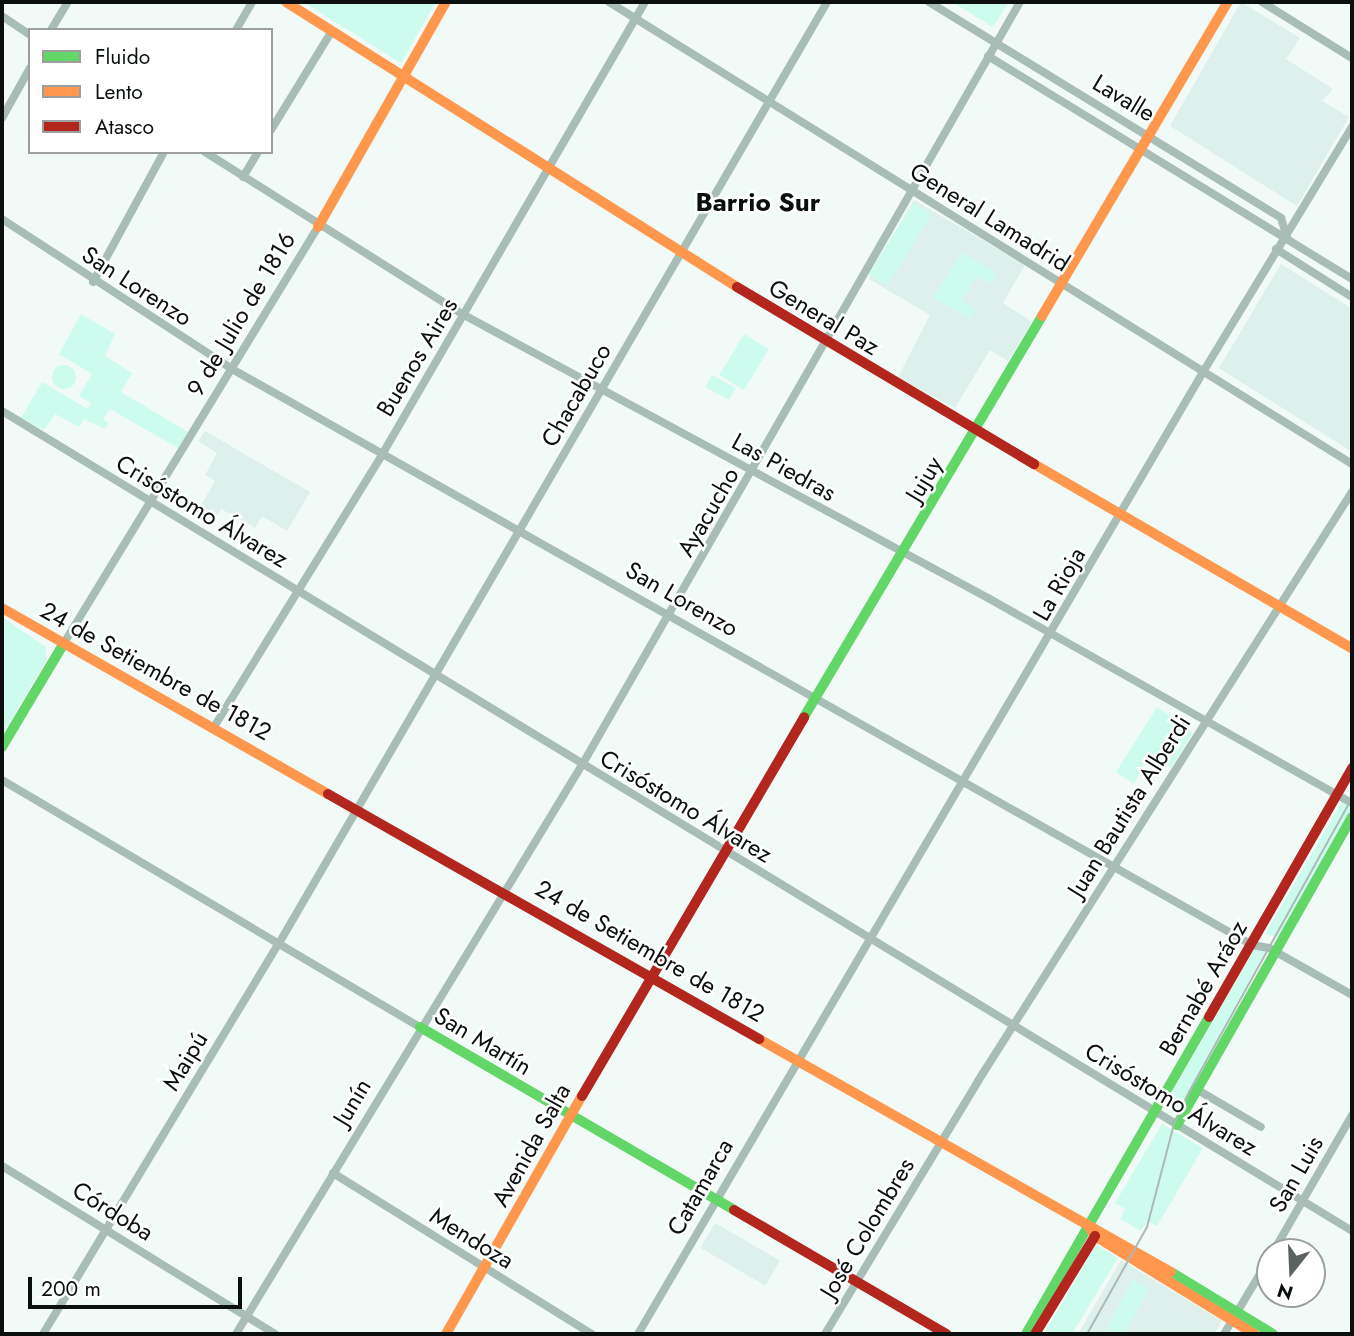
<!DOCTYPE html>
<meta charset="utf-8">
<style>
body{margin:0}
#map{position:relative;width:1354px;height:1336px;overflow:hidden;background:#f1faf7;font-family:Jost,sans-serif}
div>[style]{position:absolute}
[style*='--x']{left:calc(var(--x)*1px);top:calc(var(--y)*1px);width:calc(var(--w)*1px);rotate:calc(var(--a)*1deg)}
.built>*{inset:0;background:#def0eb;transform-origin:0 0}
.green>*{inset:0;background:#cdfcee;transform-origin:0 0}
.round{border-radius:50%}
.street>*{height:8px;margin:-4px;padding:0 4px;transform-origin:4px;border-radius:4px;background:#a7bdb6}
.fast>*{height:10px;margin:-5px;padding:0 5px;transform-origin:5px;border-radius:5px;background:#63d668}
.slow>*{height:10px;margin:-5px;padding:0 5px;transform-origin:5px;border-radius:5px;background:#ff974d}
.jam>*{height:10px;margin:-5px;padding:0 5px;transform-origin:5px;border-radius:5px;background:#b3261e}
.rail>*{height:2px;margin:-1px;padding:0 1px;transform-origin:1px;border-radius:1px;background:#acb9b6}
span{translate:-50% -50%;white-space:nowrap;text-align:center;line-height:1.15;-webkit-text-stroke:5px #fff;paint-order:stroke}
.street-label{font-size:24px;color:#0b100f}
.neighbourhood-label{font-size:26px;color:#0b100f;font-weight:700}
.frame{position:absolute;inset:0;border:4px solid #0b100f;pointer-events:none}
.legend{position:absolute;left:28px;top:28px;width:245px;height:126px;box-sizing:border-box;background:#fff;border:2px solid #9d9f9f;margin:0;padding:9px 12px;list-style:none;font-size:21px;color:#0b100f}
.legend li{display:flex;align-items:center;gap:14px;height:35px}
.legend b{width:35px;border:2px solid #9d9f9f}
.north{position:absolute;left:1256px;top:1238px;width:70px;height:70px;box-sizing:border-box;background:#fff;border:2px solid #9d9f9f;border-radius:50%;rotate:198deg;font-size:19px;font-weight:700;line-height:28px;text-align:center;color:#0b100f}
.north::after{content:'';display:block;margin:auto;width:24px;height:32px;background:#5c6260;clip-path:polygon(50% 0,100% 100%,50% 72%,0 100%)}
.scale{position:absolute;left:28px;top:1277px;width:214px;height:32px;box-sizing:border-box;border:4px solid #0b100f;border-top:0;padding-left:9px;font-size:21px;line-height:24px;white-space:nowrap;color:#0b100f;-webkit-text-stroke:5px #fff;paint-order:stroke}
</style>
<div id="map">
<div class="built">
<div style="clip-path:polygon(1241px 2px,1300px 38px,1286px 59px,1333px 89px,1322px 101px,1349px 117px,1297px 206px,1170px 126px)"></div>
<div style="clip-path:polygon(914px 200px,1025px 265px,1003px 303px,1032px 322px,1008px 361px,990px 350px,955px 408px,898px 377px,930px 315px,869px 279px)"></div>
<div style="clip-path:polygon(1281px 264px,1352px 309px,1352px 452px,1219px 368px)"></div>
<div style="clip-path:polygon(205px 431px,310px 492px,287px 531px,262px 516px,255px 528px,221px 509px,216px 517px,200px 507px,215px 481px,205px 475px,217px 453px,198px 441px)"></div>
<div style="left:715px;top:1223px;width:75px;height:29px;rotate:30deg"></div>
<div style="clip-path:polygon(1121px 1260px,1222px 1321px,1214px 1334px,1078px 1334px)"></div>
</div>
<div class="green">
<div style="clip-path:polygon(303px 2px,436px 2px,401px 63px)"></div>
<div style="clip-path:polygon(952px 2px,1009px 2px,993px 27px)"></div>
<div style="left:913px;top:203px;width:22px;height:84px;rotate:32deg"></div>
<div style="clip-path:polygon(961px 252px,997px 273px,992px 284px,976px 277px,962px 300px,976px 309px,971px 319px,933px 298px)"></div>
<div style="clip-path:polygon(81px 314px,115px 334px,105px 356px,132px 373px,121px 392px,188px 432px,178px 448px,110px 409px,103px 419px,109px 423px,105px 429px,84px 419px,79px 427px,55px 414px,44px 430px,21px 418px,42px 382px,88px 409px,91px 403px,79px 396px,92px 374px,59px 354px)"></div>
<div style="left:744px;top:334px;width:29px;height:48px;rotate:31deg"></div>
<div class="round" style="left:52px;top:365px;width:24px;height:24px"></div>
<div style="left:712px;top:375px;width:27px;height:14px;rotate:28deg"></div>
<div style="clip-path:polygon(2px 617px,46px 647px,46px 660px,2px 734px)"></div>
<div style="clip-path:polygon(1157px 707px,1187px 726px,1192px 734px,1171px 768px,1149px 754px,1134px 784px,1116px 772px)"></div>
<div style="clip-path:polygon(1343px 800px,1352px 809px,1279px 937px,1265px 934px)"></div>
<div style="clip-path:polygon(1258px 943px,1269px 945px,1176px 1115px,1164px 1107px)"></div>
<div style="clip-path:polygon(1162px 1124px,1203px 1148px,1157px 1226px,1147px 1221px,1141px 1231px,1120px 1219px,1125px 1209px,1115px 1203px)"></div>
<div style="clip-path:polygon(1096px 1245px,1118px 1258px,1072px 1334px,1044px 1334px)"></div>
<div style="clip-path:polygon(1133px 1279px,1149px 1289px,1124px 1334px,1104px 1334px)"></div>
</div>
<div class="street">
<div style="--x:609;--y:2;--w:875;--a:31.87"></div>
<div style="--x:929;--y:2;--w:413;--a:31.5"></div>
<div style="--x:1281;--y:218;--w:21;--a:73"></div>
<div style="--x:1262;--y:2;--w:106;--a:31.9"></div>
<div style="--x:2;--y:16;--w:34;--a:34"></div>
<div style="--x:51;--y:30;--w:33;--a:-59"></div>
<div style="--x:236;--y:30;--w:32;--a:-60"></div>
<div style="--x:988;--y:56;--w:427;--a:31.5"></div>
<div style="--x:2;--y:118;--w:57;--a:-60.8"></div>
<div style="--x:271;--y:130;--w:116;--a:-58.4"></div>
<div style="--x:205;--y:152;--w:306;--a:32.2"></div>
<div style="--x:464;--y:315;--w:596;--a:28.37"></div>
<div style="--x:988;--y:598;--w:418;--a:29.4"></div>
<div style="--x:243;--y:177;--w:29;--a:-59"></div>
<div style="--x:2;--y:219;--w:275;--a:33.1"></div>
<div style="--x:232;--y:369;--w:1171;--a:29.45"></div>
<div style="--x:1252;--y:945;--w:17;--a:10"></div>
<div style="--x:1269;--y:948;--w:95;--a:29.5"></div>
<div style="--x:1276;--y:249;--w:90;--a:32.3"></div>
<div style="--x:93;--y:282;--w:148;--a:-61.4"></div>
<div style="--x:2;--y:411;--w:1580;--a:31.27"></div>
<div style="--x:64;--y:643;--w:487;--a:-58.6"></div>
<div style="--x:214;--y:727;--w:322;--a:-58.3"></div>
<div style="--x:383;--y:453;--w:522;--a:-59.85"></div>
<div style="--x:2;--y:780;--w:486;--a:30.6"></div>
<div style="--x:1196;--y:1089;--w:75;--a:30.3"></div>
<div style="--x:2;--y:1166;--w:321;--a:31.6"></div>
<div style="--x:333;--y:1173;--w:305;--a:31.9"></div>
<div style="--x:1273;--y:1252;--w:158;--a:-60"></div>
<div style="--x:43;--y:1334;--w:454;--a:-58.9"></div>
<div style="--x:278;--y:945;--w:1091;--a:-59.79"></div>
<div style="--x:236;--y:1334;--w:666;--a:-58.7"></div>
<div style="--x:582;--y:765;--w:880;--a:-60.14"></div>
<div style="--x:638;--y:1334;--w:1116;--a:-59.57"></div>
<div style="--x:1203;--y:372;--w:287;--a:-58.7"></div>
<div style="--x:825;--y:1334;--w:296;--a:-58.8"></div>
<div style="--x:978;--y:1081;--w:698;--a:-57.59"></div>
<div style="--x:1224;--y:1334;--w:90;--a:-59.1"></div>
</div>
<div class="fast">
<div style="--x:804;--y:717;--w:466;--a:-59.3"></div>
<div style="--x:2;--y:747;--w:121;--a:-59.2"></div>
<div style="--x:420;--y:1027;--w:363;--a:30.2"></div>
<div style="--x:1177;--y:1125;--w:354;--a:-60.4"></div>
<div style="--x:1171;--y:1272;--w:119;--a:31.3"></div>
<div style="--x:1026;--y:1334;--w:366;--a:-60"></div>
</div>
<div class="slow">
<div style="--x:286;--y:2;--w:534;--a:32.29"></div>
<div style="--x:318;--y:227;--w:259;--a:-60.4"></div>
<div style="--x:1042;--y:316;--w:365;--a:-59.4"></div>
<div style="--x:1034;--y:464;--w:367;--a:30.1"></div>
<div style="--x:2;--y:608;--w:375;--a:29.7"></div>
<div style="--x:759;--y:1039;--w:473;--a:29.5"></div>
<div style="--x:1089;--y:1227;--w:11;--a:56"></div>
<div style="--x:1095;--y:1236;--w:187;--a:31.6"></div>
<div style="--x:446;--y:1334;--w:274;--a:-60.3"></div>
</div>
<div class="jam">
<div style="--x:737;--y:287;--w:346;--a:30.8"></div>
<div style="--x:328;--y:794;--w:496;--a:29.6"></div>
<div style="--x:1209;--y:1017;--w:287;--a:-60.1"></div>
<div style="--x:582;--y:1096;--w:439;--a:-59.6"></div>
<div style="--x:734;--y:1210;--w:246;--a:30.3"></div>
<div style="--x:1035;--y:1334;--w:115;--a:-58.5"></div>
</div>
<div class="rail">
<div style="--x:1087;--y:1334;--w:123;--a:-60.7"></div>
<div style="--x:1147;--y:1227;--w:106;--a:-75.3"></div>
<div style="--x:1174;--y:1124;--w:35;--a:-65"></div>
<div style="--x:1189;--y:1092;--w:336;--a:-61"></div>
</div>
<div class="street-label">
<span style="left:1124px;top:98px;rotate:31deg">Lavalle</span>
<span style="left:990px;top:217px;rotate:32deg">General Lamadrid</span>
<span style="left:137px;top:286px;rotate:33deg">San Lorenzo</span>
<span style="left:241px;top:314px;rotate:-59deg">9 de Julio de 1816</span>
<span style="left:824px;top:317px;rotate:31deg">General Paz</span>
<span style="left:417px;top:357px;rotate:-59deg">Buenos Aires</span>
<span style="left:576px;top:395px;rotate:-60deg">Chacabuco</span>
<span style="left:784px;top:467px;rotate:29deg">Las Piedras</span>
<span style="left:924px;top:479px;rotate:-59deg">Jujuy</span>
<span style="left:202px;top:511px;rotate:31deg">Crisóstomo Álvarez</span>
<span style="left:708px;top:512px;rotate:-60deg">Ayacucho</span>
<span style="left:1059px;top:584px;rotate:-60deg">La Rioja</span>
<span style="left:682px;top:599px;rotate:30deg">San Lorenzo</span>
<span style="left:156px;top:671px;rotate:29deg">24 de Setiembre de 1812</span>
<span style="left:686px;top:806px;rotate:31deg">Crisóstomo Álvarez</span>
<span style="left:1129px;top:806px;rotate:-58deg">Juan Bautista Alberdi</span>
<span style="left:650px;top:951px;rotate:30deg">24 de Setiembre de 1812</span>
<span style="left:1203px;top:988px;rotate:-60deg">Bernabé Aráoz</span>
<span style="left:483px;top:1041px;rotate:31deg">San Martín</span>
<span style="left:185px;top:1061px;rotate:-59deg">Maipú</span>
<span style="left:1171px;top:1099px;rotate:31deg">Crisóstomo Álvarez</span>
<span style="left:352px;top:1102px;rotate:-59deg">Junín</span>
<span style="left:531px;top:1145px;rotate:-61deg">Avenida Salta</span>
<span style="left:1296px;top:1174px;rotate:-60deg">San Luis</span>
<span style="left:700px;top:1187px;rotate:-60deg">Catamarca</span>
<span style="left:113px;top:1211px;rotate:32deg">Córdoba</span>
<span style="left:867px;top:1228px;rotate:-59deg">José Colombres</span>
<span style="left:472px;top:1238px;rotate:32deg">Mendoza</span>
</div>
<div class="neighbourhood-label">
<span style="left:758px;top:203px">Barrio Sur</span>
</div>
<div class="frame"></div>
<ul class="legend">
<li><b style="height:9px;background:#63d668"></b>Fluido</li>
<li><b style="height:9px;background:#ff974d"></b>Lento</li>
<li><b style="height:9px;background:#b3261e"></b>Atasco</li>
</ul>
<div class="north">N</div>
<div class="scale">200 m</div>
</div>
